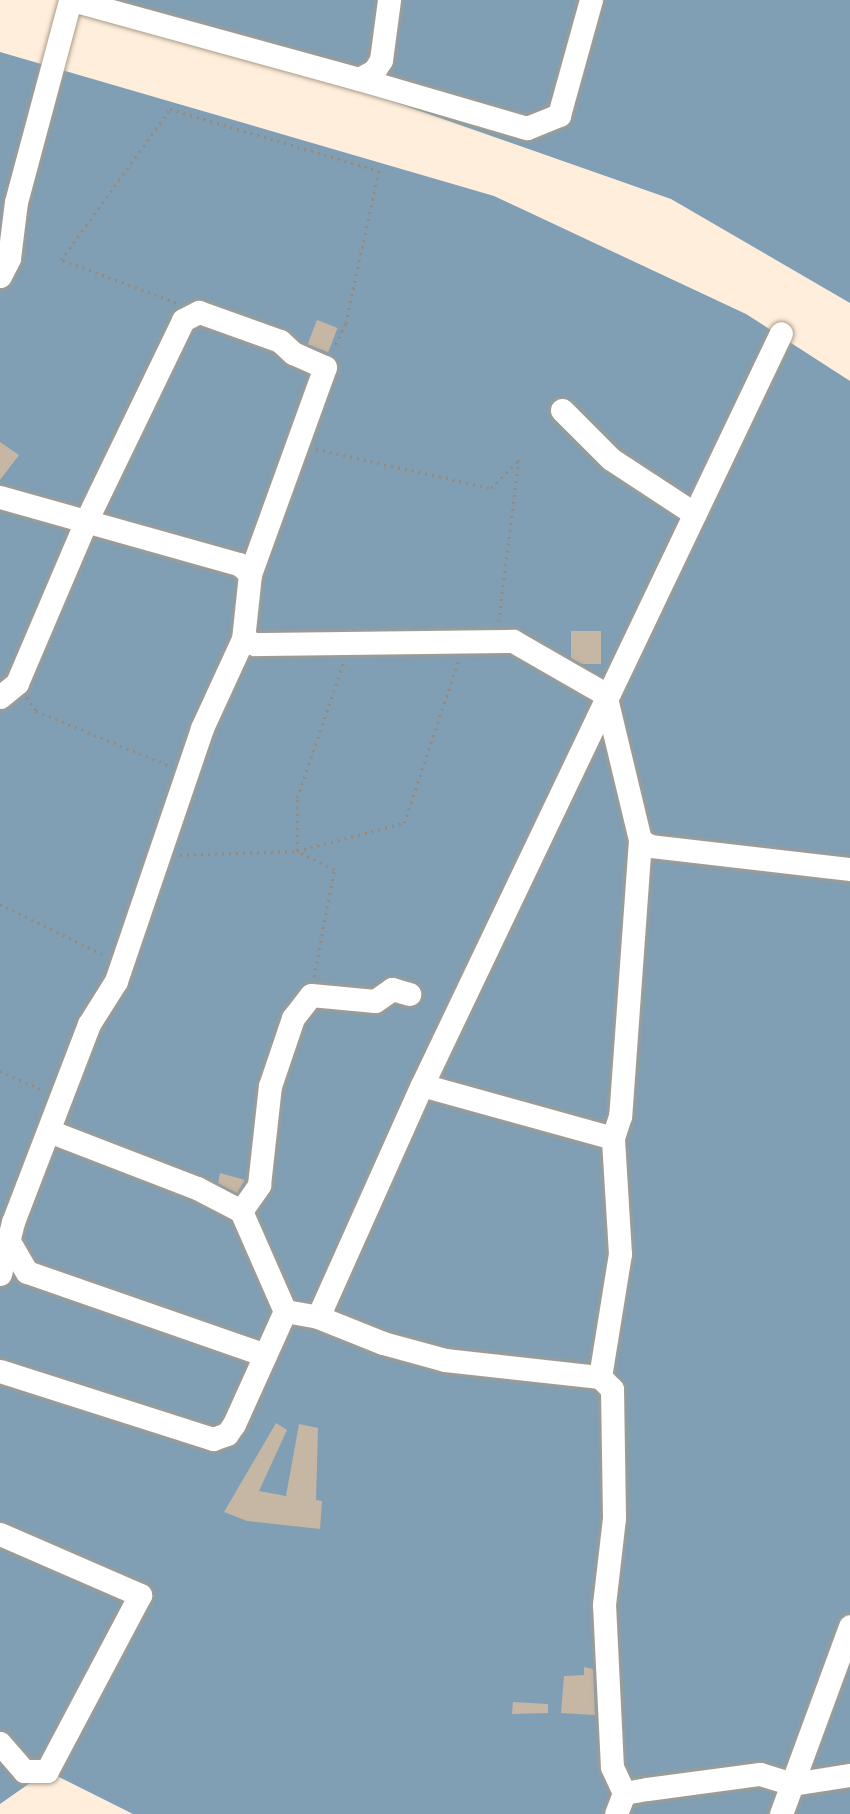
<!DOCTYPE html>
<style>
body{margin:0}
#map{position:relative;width:850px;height:1814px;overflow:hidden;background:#feeedb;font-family:Barlow,sans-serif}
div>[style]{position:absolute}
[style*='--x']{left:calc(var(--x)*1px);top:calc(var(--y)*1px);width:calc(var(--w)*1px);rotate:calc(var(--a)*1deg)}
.water>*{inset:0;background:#809fb4}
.building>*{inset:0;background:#c6b6a4;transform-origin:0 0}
.path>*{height:2.5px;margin-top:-1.25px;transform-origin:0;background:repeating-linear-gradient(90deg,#958a7d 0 2px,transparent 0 7px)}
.roads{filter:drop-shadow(0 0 2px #aa9b89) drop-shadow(0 0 2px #aa9b89)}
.minor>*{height:23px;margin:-11.5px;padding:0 11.5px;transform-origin:11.5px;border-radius:11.5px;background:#fff}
span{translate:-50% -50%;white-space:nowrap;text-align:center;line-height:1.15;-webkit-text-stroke:6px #fefefe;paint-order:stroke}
</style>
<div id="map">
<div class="water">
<div style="clip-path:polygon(61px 0,850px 0,850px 303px,671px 199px,272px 59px)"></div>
<div style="clip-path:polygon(0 52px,494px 196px,746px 314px,850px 381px,850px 1814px,133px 1814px,47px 1771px,0 1804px)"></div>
</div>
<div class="building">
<div style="left:317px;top:320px;width:22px;height:26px;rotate:21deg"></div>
<div style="clip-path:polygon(0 442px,19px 455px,0 480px)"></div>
<div style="clip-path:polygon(571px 631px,601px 631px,601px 664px,582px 664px,571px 658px)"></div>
<div style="clip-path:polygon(220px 1173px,245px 1180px,237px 1193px,218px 1183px)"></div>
<div style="clip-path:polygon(276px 1423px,287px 1430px,259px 1491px,286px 1496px,299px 1424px,318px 1428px,316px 1500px,322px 1501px,320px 1529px,247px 1521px,224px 1512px)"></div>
<div style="clip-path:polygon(584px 1667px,593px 1669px,595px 1715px,561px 1713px,564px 1676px,584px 1675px)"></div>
<div style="clip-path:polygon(513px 1702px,548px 1704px,548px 1713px,512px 1714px)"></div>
</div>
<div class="path">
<div style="--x:176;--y:303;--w:123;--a:-159.5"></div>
<div style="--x:61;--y:260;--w:186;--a:-54.2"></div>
<div style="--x:170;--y:109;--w:218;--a:16.5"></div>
<div style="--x:379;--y:171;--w:157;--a:102.2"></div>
<div style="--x:346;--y:324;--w:28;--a:116"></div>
<div style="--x:316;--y:449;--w:179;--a:12.6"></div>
<div style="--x:491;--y:488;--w:40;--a:-45"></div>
<div style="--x:519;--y:460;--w:162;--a:97.1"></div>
<div style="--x:27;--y:697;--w:17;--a:57"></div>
<div style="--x:36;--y:711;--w:145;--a:22.3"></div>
<div style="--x:180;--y:855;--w:117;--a:-2"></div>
<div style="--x:297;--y:851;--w:53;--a:-90"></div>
<div style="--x:297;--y:798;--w:145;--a:-71.1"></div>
<div style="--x:0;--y:904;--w:116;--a:26.1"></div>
<div style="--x:314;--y:977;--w:109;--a:-79.4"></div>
<div style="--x:334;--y:870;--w:42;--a:-152.8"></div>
<div style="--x:297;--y:851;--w:111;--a:-14.7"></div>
<div style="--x:404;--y:823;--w:170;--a:-71.5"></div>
<div style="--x:0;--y:1071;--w:49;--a:24"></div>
</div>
<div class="roads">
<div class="minor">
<div style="--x:72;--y:0;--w:298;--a:15.4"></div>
<div style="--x:359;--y:79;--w:17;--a:-28"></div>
<div style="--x:374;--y:71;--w:13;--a:-58"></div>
<div style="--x:381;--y:60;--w:61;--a:-82.4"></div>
<div style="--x:359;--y:79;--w:175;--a:16.3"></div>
<div style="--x:527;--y:128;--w:35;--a:-22"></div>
<div style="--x:559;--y:115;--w:119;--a:-74.5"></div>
<div style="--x:0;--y:276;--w:20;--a:-63"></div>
<div style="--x:9;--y:258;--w:56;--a:-82.9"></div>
<div style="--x:16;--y:202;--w:209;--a:-75"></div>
<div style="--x:562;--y:410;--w:69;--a:45"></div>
<div style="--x:611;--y:459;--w:100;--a:33.2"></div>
<div style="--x:0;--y:497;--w:248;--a:15.7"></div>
<div style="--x:239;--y:564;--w:15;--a:42"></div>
<div style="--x:250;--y:574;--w:65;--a:96.1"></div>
<div style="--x:243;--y:639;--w:13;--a:23"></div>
<div style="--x:255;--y:644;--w:258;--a:-0.7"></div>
<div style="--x:513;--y:641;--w:106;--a:29.9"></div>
<div style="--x:605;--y:694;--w:150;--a:76.5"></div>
<div style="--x:640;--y:840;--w:12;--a:31"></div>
<div style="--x:650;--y:846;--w:201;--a:6.6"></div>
<div style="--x:0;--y:697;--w:22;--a:-39"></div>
<div style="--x:17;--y:683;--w:178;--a:-66.9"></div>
<div style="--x:87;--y:519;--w:221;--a:-64.2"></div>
<div style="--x:183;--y:320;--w:18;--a:-27"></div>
<div style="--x:199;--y:312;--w:86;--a:19.7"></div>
<div style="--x:280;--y:341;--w:18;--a:43"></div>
<div style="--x:293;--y:353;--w:35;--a:24"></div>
<div style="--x:325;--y:367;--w:220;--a:109.9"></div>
<div style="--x:640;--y:840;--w:277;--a:94.1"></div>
<div style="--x:620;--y:1116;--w:23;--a:108"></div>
<div style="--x:613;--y:1138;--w:198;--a:-164.5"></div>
<div style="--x:422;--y:1085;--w:833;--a:-64.48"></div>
<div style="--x:49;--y:1131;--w:159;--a:21.1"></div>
<div style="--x:197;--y:1188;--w:50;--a:27.6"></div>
<div style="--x:241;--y:1211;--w:109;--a:66.3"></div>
<div style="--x:241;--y:1211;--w:32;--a:-55"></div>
<div style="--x:259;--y:1185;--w:100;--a:-83.7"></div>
<div style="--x:270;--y:1086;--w:72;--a:-71.3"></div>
<div style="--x:293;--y:1018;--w:29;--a:-52"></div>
<div style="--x:311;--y:995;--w:64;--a:5.4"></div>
<div style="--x:375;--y:1001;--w:21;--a:-35"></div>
<div style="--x:392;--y:989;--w:18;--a:16"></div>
<div style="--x:7;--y:1238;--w:39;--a:60"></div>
<div style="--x:27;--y:1272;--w:252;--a:19.2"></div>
<div style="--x:0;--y:1274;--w:54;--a:-76"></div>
<div style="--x:13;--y:1222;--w:212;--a:-69"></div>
<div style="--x:89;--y:1024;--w:51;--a:-57.9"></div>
<div style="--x:116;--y:981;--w:267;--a:-71.2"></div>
<div style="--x:202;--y:728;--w:98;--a:-65.3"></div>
<div style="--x:318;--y:1317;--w:254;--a:-65.9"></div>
<div style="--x:0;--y:1371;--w:224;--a:17.7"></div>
<div style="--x:213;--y:1439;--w:15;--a:-20"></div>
<div style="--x:227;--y:1434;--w:12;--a:-55"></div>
<div style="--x:234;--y:1424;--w:124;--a:-65.7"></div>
<div style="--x:285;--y:1311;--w:34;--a:10"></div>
<div style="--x:318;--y:1317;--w:70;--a:21.8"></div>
<div style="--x:383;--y:1343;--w:64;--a:15.3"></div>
<div style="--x:445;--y:1360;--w:156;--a:6.3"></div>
<div style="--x:600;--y:1377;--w:17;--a:45"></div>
<div style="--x:612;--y:1389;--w:129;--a:89.1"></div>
<div style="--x:614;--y:1518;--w:87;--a:96.6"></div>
<div style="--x:604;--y:1604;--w:163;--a:87.2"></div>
<div style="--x:612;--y:1767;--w:29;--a:65"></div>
<div style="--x:600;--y:1377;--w:125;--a:-80.8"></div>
<div style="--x:620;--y:1254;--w:116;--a:-93.5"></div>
<div style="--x:0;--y:1534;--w:153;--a:23.5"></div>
<div style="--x:140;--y:1595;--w:199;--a:117.9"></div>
<div style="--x:47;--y:1771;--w:23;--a:180"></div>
<div style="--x:24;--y:1771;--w:37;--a:-131"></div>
<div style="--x:616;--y:1814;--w:22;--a:-69"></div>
<div style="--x:624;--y:1793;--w:23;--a:-10"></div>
<div style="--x:647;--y:1789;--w:114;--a:-7.6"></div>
<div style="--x:760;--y:1774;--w:34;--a:17"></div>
<div style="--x:792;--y:1784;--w:59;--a:-8.8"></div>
<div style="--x:781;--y:1814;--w:200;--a:-69.8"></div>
</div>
</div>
</div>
